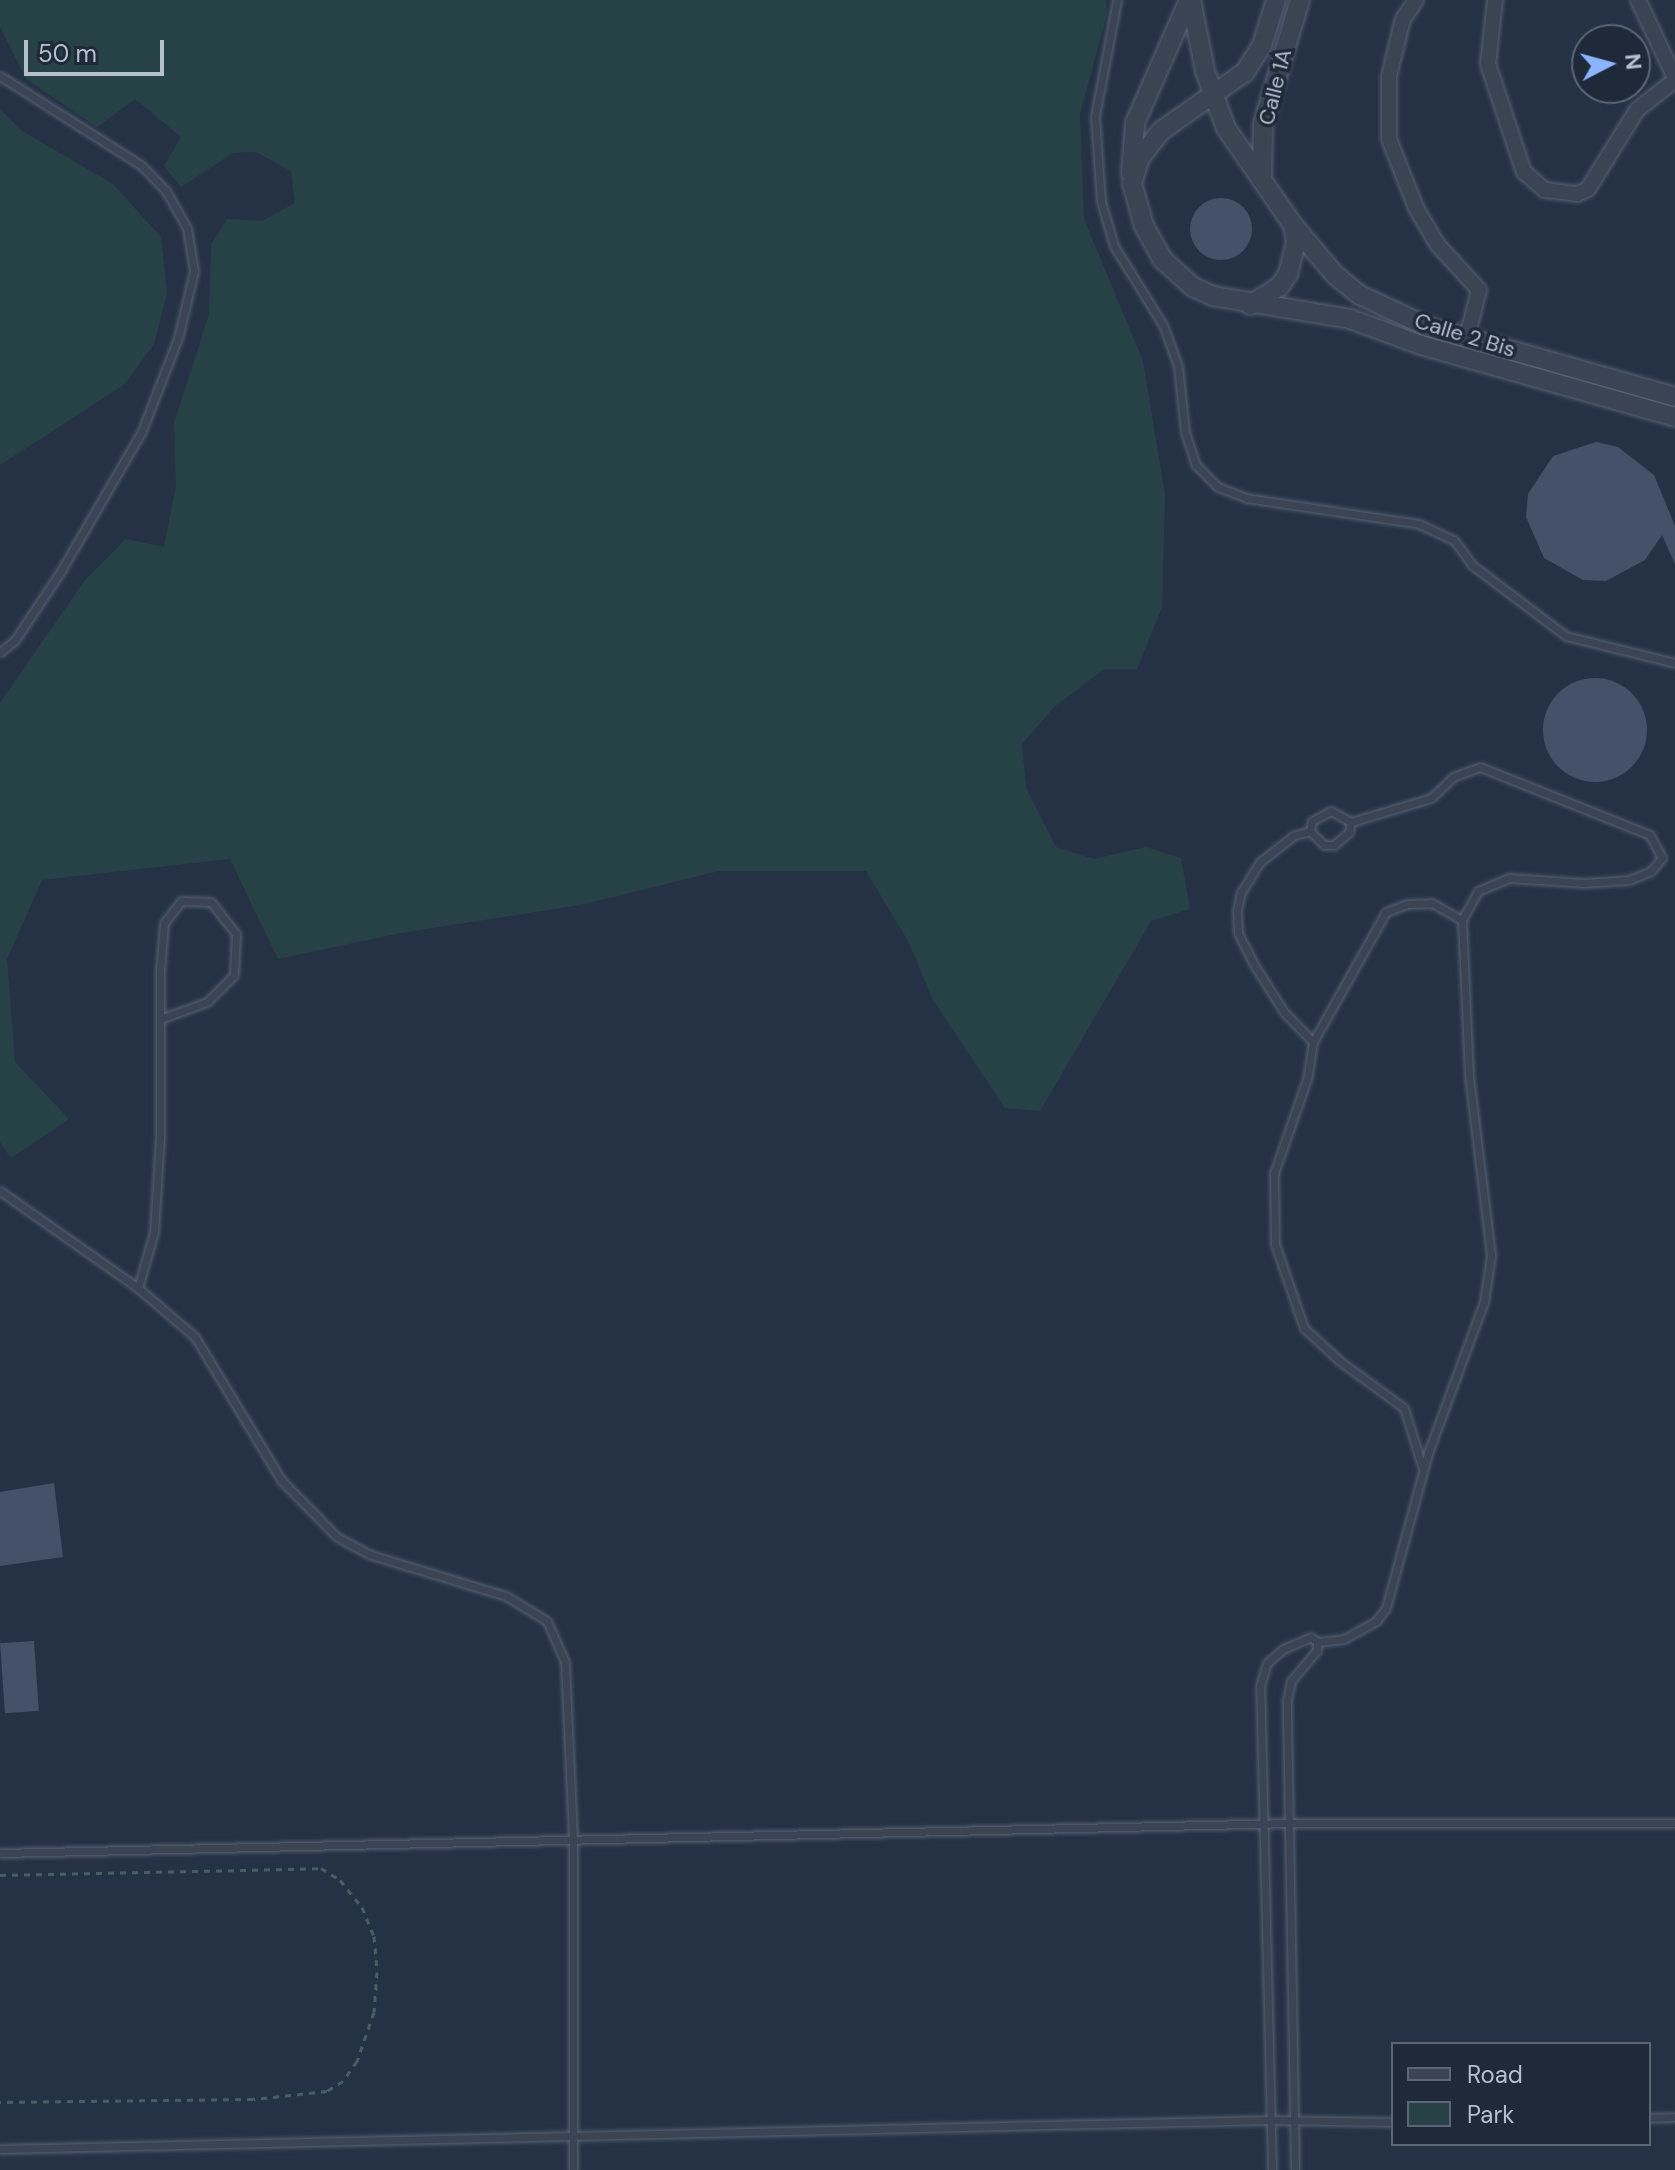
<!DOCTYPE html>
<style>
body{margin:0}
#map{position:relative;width:1675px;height:2170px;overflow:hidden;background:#253246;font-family:"DM Sans",sans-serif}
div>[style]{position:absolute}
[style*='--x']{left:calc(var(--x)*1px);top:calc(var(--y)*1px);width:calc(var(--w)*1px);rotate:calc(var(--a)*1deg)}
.green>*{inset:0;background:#274247}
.building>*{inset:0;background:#445168;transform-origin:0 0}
.round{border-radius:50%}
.path>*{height:3px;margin-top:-1.5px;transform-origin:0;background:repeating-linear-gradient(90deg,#465f62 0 6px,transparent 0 12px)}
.roads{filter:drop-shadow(0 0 2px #586272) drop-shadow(0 0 2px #586272)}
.service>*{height:7px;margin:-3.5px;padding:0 3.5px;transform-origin:3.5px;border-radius:3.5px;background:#3a4455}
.minor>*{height:14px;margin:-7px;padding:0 7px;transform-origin:7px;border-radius:7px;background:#3a4455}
.tertiary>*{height:18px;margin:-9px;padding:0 9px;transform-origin:9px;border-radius:9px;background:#3a4455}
span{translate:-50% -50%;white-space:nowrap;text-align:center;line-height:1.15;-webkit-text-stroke:7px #1e293a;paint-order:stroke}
.street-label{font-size:22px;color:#b7bfce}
.legend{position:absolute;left:1391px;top:2042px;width:260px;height:104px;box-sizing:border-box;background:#1e293a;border:2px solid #5b6575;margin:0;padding:10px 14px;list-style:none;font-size:24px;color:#b7bfce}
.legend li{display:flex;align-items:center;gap:16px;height:40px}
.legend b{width:40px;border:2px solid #5b6575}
.north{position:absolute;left:1571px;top:24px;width:80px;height:80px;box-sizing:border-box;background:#1e293a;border:2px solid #5b6575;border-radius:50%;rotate:84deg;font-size:22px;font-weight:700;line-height:32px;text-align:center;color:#b7bfce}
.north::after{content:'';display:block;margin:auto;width:28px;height:36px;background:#8cb4ff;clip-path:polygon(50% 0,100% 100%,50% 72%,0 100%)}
.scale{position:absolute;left:24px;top:40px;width:140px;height:36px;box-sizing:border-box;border:4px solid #b7bfce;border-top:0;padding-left:10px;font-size:24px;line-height:28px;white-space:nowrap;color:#b7bfce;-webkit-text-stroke:6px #1e293a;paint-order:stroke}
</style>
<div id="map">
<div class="green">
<div style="clip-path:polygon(0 0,1106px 0,1107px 14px,1080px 114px,1084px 219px,1143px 361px,1165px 495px,1162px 607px,1137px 669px,1104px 669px,1054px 707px,1022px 744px,1026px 788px,1056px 847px,1094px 859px,1146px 847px,1181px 858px,1190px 909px,1151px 921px,1040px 1111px,1005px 1108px,933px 1000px,908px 941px,866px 871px,719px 871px,580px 905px,400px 933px,278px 959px,230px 859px,42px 880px,7px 959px,15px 1062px,69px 1119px,11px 1158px,0 1142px,0 703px,85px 580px,126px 539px,164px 547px,176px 486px,174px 423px,209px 315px,211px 245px,227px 219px,262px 221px,295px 203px,291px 171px,256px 152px,233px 153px,181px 187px,164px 166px,181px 137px,135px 99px,97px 127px,26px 79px,0 27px)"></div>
<div style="clip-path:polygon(0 109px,22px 131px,113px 184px,161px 237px,167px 294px,154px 344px,125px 384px,0 465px)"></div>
</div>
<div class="building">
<div class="round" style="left:1190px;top:198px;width:62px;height:62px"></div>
<div style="clip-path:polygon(1596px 442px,1618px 447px,1654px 475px,1675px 526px,1675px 564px,1662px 535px,1645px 560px,1606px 581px,1583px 580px,1544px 558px,1526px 517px,1528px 494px,1553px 456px)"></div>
<div class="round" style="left:1543px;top:678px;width:104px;height:104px"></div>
<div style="clip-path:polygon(54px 1483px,63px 1557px,0 1566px,0 1492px)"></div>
<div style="left:34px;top:1641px;width:70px;height:34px;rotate:86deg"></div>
</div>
<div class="path">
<div style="--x:0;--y:1875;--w:321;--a:-1.2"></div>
<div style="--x:321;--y:1868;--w:22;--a:32"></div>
<div style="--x:340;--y:1880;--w:35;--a:51"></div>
<div style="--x:362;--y:1907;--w:31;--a:68"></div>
<div style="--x:374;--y:1936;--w:36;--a:85"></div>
<div style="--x:377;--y:1972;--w:40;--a:94.3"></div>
<div style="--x:374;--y:2012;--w:52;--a:109.1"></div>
<div style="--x:357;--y:2061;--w:24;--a:125"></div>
<div style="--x:343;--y:2081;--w:19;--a:148"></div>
<div style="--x:327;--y:2091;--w:74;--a:173.8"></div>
<div style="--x:253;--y:2099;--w:253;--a:179.3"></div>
</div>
<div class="roads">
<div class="service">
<div style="--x:1117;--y:0;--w:118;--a:100.7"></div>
<div style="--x:1095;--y:116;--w:85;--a:86"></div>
<div style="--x:1101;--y:201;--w:47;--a:73.9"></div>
<div style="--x:1114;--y:246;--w:93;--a:58.2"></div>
<div style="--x:1163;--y:325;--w:44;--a:69.9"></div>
<div style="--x:1178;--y:366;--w:66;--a:83.9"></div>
<div style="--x:1185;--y:432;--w:35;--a:72"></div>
<div style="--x:1196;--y:465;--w:31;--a:45"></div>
<div style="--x:1218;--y:487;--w:30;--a:21"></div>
<div style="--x:1246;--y:498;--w:175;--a:8.5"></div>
<div style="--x:1419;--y:524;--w:38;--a:25"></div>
<div style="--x:1454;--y:540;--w:31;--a:54"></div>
<div style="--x:1472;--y:565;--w:118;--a:37.1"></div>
<div style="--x:1566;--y:636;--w:112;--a:13.9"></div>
<div style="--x:0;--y:76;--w:167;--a:32.3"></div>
<div style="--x:141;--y:165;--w:36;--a:46"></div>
<div style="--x:166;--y:191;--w:43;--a:60.4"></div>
<div style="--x:187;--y:228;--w:44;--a:80.8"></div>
<div style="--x:194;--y:271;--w:69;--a:103.4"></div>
<div style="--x:178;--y:338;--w:100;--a:111.2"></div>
<div style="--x:142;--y:431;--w:162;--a:120.1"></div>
<div style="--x:61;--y:571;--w:83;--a:123.7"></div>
<div style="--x:15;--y:640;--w:19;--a:141"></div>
<div style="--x:1310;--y:831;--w:18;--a:164"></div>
<div style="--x:1293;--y:836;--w:42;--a:141.8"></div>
<div style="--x:1260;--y:862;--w:36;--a:122"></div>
<div style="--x:1241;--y:892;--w:19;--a:102"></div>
<div style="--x:1237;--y:911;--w:22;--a:87"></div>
<div style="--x:1238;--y:933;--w:34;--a:63"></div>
<div style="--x:1253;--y:963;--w:58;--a:57.7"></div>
<div style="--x:1284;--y:1012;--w:42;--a:46"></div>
<div style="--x:1313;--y:1042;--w:37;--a:99"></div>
<div style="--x:1307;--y:1079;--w:100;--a:109.3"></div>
<div style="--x:1274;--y:1173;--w:71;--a:89.2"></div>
<div style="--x:1275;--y:1244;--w:89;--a:71"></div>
<div style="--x:1304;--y:1328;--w:50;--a:42.6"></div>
<div style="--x:1341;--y:1362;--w:78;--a:36.1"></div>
<div style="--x:1404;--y:1408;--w:61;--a:72.8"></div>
<div style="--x:1310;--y:831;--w:20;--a:45"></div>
<div style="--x:1324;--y:845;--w:10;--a:0"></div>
<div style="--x:1334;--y:845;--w:20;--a:-41"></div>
<div style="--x:1349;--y:832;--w:10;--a:-79"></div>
<div style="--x:1310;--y:831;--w:10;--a:-79"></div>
<div style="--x:1312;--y:821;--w:21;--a:-28"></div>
<div style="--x:1331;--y:811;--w:23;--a:29"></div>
<div style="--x:1313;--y:1042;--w:149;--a:-60.7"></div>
<div style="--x:1386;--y:912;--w:22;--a:-21"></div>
<div style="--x:1407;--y:904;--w:25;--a:-2"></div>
<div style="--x:1432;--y:903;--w:34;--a:30"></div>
<div style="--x:0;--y:1191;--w:169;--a:35.1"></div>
<div style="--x:138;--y:1288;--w:75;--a:40.7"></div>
<div style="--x:195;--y:1337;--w:168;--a:58.9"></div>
<div style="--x:282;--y:1481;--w:78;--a:45.5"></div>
<div style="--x:337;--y:1537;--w:38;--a:28"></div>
<div style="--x:371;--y:1555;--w:141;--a:16.9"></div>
<div style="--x:506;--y:1596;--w:48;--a:31.4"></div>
<div style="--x:547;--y:1621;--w:45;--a:66.3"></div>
<div style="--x:565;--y:1662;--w:176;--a:87.4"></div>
<div style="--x:573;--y:1838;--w:332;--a:90"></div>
<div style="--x:138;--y:1288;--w:58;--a:-74.1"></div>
<div style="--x:154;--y:1232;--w:95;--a:-86.4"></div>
<div style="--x:160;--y:1137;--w:166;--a:-90"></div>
<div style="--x:160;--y:971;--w:48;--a:-85.2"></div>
<div style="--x:164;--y:923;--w:28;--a:-52"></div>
<div style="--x:181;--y:901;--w:30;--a:2"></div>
<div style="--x:211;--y:902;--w:41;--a:52"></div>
<div style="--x:236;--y:934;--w:41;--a:92.8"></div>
<div style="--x:234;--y:975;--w:38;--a:135"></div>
<div style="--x:207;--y:1002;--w:50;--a:160.1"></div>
<div style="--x:0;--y:1853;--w:1291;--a:-1.33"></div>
<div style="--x:1291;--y:1823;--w:384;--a:0"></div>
<div style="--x:1649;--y:2118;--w:26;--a:-2"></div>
<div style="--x:0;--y:2149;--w:1271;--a:-1.31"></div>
<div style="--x:1271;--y:2120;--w:122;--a:0.9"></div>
<div style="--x:1272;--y:2170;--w:484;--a:-91.4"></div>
<div style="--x:1260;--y:1686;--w:24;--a:-73"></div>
<div style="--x:1267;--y:1663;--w:21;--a:-41"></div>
<div style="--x:1283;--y:1649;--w:30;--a:-23"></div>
<div style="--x:1311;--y:1637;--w:8;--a:40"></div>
<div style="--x:1317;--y:1642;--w:27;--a:-6"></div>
<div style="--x:1344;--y:1639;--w:37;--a:-29"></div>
<div style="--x:1376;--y:1621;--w:16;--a:-52"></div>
<div style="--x:1386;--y:1608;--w:161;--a:-74.8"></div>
<div style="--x:1428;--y:1453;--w:161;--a:-69.7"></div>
<div style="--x:1484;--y:1302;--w:48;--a:-81.5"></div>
<div style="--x:1491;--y:1255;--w:181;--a:-97"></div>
<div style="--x:1469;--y:1075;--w:155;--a:-92.6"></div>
<div style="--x:1462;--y:920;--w:33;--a:-61"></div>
<div style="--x:1478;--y:891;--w:34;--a:-23"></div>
<div style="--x:1509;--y:878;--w:75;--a:3.8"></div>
<div style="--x:1584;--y:883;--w:45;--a:-3.8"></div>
<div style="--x:1629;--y:880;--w:24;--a:-22"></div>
<div style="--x:1651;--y:871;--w:17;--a:-50"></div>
<div style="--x:1662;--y:858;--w:26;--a:-118"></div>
<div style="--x:1650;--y:835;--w:183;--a:-158.2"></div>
<div style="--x:1480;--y:767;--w:29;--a:160"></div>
<div style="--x:1453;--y:777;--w:30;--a:136"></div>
<div style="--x:1431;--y:798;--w:84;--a:163.3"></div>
<div style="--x:1295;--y:2170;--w:470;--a:-91"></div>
<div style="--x:1287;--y:1700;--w:19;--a:-78"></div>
<div style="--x:1291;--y:1681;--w:40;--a:-50"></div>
<div style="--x:1317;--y:1650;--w:8;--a:-90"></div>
</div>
<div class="minor">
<div style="--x:1416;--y:0;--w:23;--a:124"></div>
<div style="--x:1403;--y:19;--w:59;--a:103.8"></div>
<div style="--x:1389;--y:76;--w:63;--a:90"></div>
<div style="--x:1389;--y:139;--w:74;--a:68.6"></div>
<div style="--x:1416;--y:208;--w:42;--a:59.7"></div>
<div style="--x:1437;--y:244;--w:62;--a:47.6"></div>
<div style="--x:1479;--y:290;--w:49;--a:104.3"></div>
<div style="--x:1495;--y:0;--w:64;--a:96.2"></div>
<div style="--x:1488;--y:64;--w:114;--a:71.6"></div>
<div style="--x:1524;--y:172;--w:28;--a:41"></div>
<div style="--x:1545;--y:190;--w:32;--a:7"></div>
<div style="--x:1577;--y:194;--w:12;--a:-24"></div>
<div style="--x:1588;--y:189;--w:93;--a:-58.2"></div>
<div style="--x:1637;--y:110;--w:48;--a:-38.3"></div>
<div style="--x:1638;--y:0;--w:86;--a:64.6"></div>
</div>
<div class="tertiary">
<div style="--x:1191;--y:0;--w:72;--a:78.8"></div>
<div style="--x:1205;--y:71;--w:61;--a:69.8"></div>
<div style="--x:1226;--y:128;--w:118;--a:55.4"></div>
<div style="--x:1293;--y:225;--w:65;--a:50"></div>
<div style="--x:1335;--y:275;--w:32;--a:39"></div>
<div style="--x:1360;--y:295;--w:73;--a:25.2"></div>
<div style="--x:1426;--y:326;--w:259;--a:15.9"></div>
<div style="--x:1276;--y:0;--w:47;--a:107.3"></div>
<div style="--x:1262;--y:45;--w:32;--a:122"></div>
<div style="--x:1245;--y:72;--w:103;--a:144.9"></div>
<div style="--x:1161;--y:131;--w:34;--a:128"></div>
<div style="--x:1140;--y:158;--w:26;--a:108"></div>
<div style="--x:1132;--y:183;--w:45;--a:74.4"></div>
<div style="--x:1144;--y:226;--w:38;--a:61"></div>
<div style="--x:1162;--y:259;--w:42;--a:42.1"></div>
<div style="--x:1193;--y:287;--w:22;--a:24"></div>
<div style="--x:1213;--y:296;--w:139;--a:9.5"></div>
<div style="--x:1350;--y:319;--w:76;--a:20.1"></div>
<div style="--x:1421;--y:345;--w:264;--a:15.8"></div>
<div style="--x:1131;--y:173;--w:50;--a:-85.4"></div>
<div style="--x:1135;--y:123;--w:134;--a:-66.3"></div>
<div style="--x:1262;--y:176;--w:52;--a:-88.9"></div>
<div style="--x:1263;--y:124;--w:129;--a:-73.4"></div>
<div style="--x:1250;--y:305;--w:34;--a:-32"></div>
<div style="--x:1279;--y:287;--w:16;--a:-55"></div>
<div style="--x:1288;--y:274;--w:34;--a:-76"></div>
<div style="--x:1296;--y:241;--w:16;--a:-101"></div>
</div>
</div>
<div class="street-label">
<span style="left:1275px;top:87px;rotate:-76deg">Calle 1A</span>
<span style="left:1465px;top:335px;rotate:17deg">Calle 2 Bis</span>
</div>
<ul class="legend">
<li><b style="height:10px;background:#3a4455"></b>Road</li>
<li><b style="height:22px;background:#274247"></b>Park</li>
</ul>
<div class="north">N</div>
<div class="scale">50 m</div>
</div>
